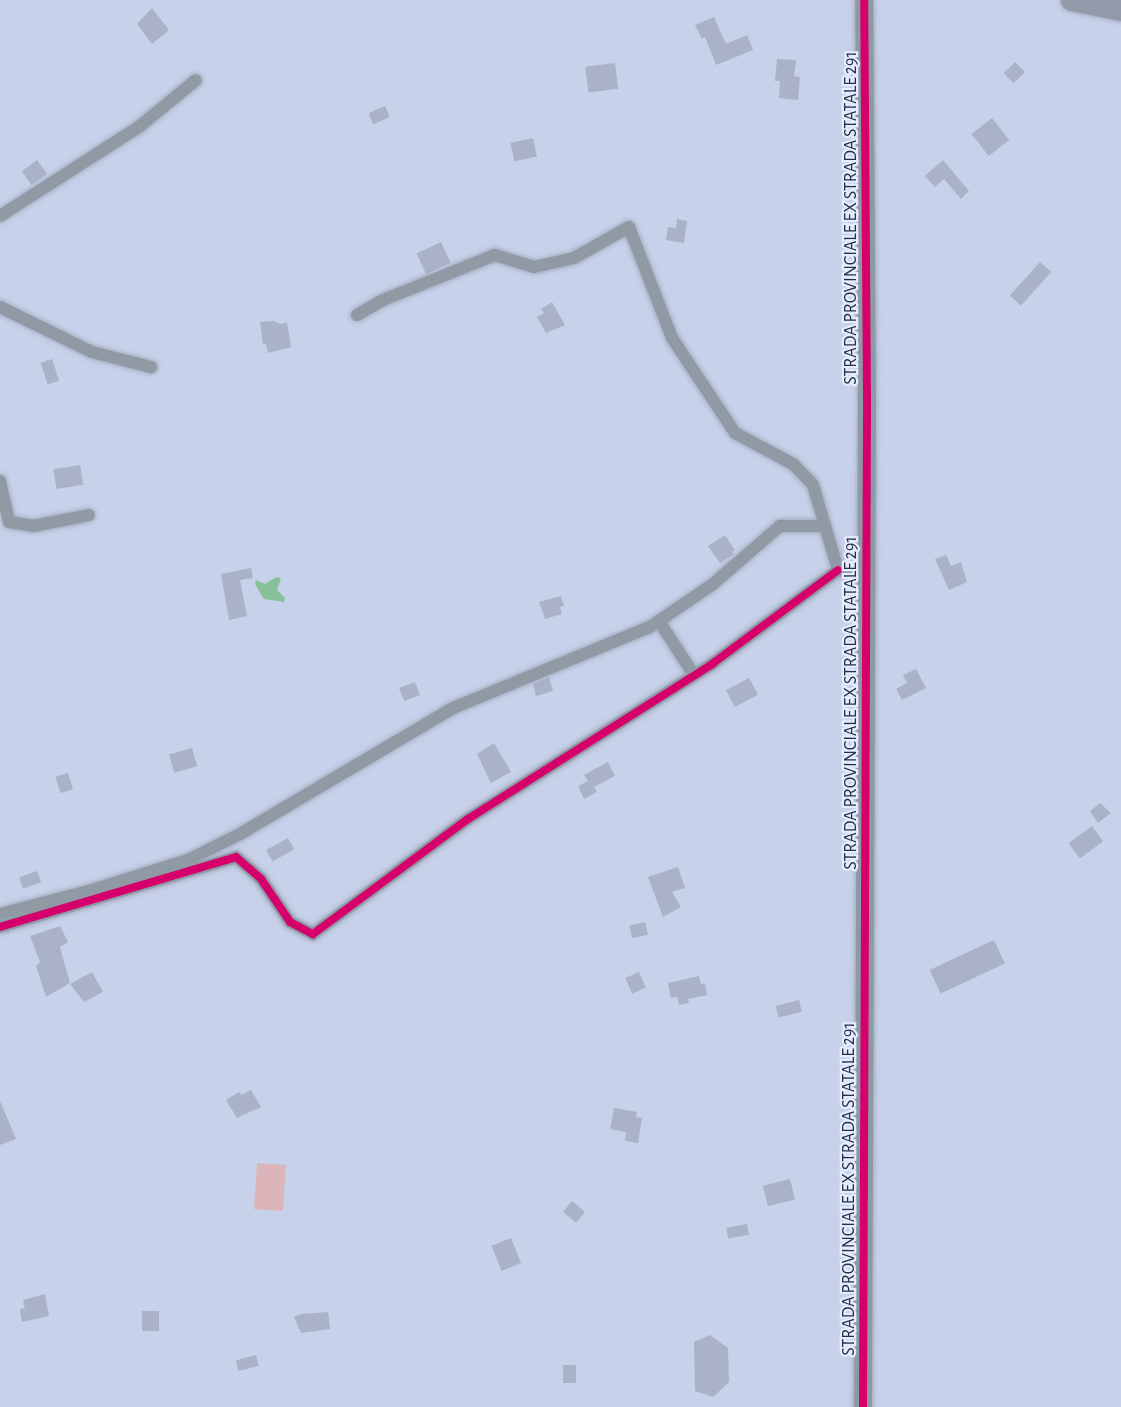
<!DOCTYPE html>
<style>
body{margin:0}
#map{position:relative;width:1121px;height:1407px;overflow:hidden;background:#c7d1e9;font-family:"Alegreya Sans",sans-serif}
div>[style]{position:absolute}
[style*='--x']{left:calc(var(--x)*1px);top:calc(var(--y)*1px);width:calc(var(--w)*1px);rotate:calc(var(--a)*1deg)}
.green>*{inset:0;background:#dbb5ba;transform-origin:0 0}
.water>*{inset:0;background:#89bf9b}
.building>*{inset:0;background:#a9b2c7;transform-origin:0 0}
.roads{filter:drop-shadow(0 0 2px #a6aec3) drop-shadow(0 0 2px #a6aec3)}
.street>*{height:12px;margin:-6px;padding:0 6px;transform-origin:6px;border-radius:6px;background:#8f9aa4}
.secondary>*{height:18px;margin:-9px;padding:0 9px;transform-origin:9px;border-radius:9px;background:#8c9aa6}
.highway>*{height:22px;margin:-11px;padding:0 11px;transform-origin:11px;border-radius:11px;background:#909aa8}
.cycleway>*{height:8px;margin:-4px;padding:0 4px;transform-origin:4px;border-radius:4px;background:#d6006c}
span{translate:-50% -50%;white-space:nowrap;text-align:center;line-height:1.15;-webkit-text-stroke:4.5px #e5ecfe;paint-order:stroke}
.street-label{font-size:18px;color:#272f46}
</style>
<div id="map">
<div class="green">
<div style="left:257px;top:1163px;width:29px;height:46px;rotate:4deg"></div>
</div>
<div class="water">
<div style="clip-path:polygon(276px 577px,281px 578px,277px 590px,285px 598px,284px 602px,264px 599px,255px 584px,256px 580px,265px 584px)"></div>
</div>
<div class="building">
<div style="clip-path:polygon(152px 8px,169px 30px,152px 44px,137px 24px)"></div>
<div style="clip-path:polygon(714px 17px,726px 44px,747px 35px,753px 50px,716px 65px,705px 37px,702px 39px,695px 25px)"></div>
<div style="clip-path:polygon(777px 59px,796px 60px,794px 76px,800px 77px,798px 100px,779px 98px,780px 81px,775px 81px)"></div>
<div style="left:1015px;top:62px;width:14px;height:16px;rotate:45deg"></div>
<div style="left:615px;top:63px;width:26px;height:30px;rotate:83deg"></div>
<div style="left:385px;top:106px;width:12px;height:18px;rotate:66deg"></div>
<div style="left:992px;top:118px;width:28px;height:26px;rotate:52deg"></div>
<div style="left:533px;top:138px;width:19px;height:23px;rotate:78deg"></div>
<div style="left:37px;top:160px;width:17px;height:19px;rotate:54deg"></div>
<div style="clip-path:polygon(943px 160px,969px 191px,961px 199px,944px 179px,935px 187px,925px 176px)"></div>
<div style="clip-path:polygon(677px 219px,687px 221px,684px 243px,666px 240px,668px 227px,676px 228px)"></div>
<div style="left:441px;top:242px;width:23px;height:27px;rotate:65deg"></div>
<div style="left:1040px;top:262px;width:15px;height:45px;rotate:42deg"></div>
<div style="clip-path:polygon(552px 302px,565px 325px,546px 333px,537px 317px,544px 313px,541px 309px)"></div>
<div style="clip-path:polygon(274px 321px,280px 324px,287px 323px,291px 347px,268px 353px,266px 344px,263px 345px,260px 322px)"></div>
<div style="left:52px;top:359px;width:23px;height:12px;rotate:72deg"></div>
<div style="left:80px;top:465px;width:20px;height:27px;rotate:81deg"></div>
<div style="clip-path:polygon(725px 535px,735px 550px,732px 552px,734px 554px,720px 563px,708px 546px)"></div>
<div style="clip-path:polygon(946px 555px,951px 566px,961px 562px,967px 582px,949px 590px,935px 559px)"></div>
<div style="clip-path:polygon(251px 568px,253px 578px,240px 580px,247px 616px,229px 620px,221px 574px)"></div>
<div style="clip-path:polygon(561px 596px,564px 606px,560px 607px,562px 614px,545px 619px,539px 602px)"></div>
<div style="clip-path:polygon(916px 669px,926px 688px,902px 700px,896px 689px,907px 683px,903px 675px)"></div>
<div style="clip-path:polygon(549px 677px,553px 691px,536px 696px,533px 684px)"></div>
<div style="left:749px;top:678px;width:19px;height:26px;rotate:62deg"></div>
<div style="left:415px;top:682px;width:14px;height:17px;rotate:69deg"></div>
<div style="clip-path:polygon(494px 743px,511px 772px,491px 783px,477px 754px)"></div>
<div style="left:192px;top:748px;width:19px;height:24px;rotate:74deg"></div>
<div style="clip-path:polygon(608px 762px,615px 776px,594px 787px,597px 792px,584px 799px,578px 786px,588px 781px,584px 775px)"></div>
<div style="left:68px;top:773px;width:17px;height:13px;rotate:73deg"></div>
<div style="clip-path:polygon(1100px 803px,1111px 813px,1098px 823px,1090px 811px)"></div>
<div style="left:1092px;top:826px;width:19px;height:29px;rotate:54deg"></div>
<div style="left:288px;top:838px;width:13px;height:25px;rotate:61deg"></div>
<div style="clip-path:polygon(678px 867px,685px 888px,672px 892px,681px 907px,663px 917px,648px 877px)"></div>
<div style="left:37px;top:871px;width:12px;height:19px;rotate:70deg"></div>
<div style="left:645px;top:922px;width:13px;height:16px;rotate:77deg"></div>
<div style="clip-path:polygon(60px 926px,68px 942px,60px 947px,70px 983px,46px 997px,36px 966px,40px 962px,30px 936px)"></div>
<div style="left:994px;top:940px;width:26px;height:71px;rotate:65deg"></div>
<div style="clip-path:polygon(92px 972px,103px 992px,84px 1002px,70px 984px)"></div>
<div style="left:639px;top:972px;width:17px;height:15px;rotate:66deg"></div>
<div style="clip-path:polygon(699px 976px,701px 984px,705px 984px,707px 995px,688px 999px,689px 1003px,679px 1005px,677px 997px,671px 998px,668px 983px)"></div>
<div style="left:799px;top:1000px;width:12px;height:24px;rotate:76deg"></div>
<div style="clip-path:polygon(251px 1090px,261px 1107px,237px 1118px,226px 1100px,239px 1092px,242px 1095px)"></div>
<div style="clip-path:polygon(0 1101px,16px 1139px,0 1145px)"></div>
<div style="clip-path:polygon(614px 1108px,637px 1112px,636px 1117px,642px 1118px,638px 1143px,625px 1141px,626px 1132px,610px 1129px)"></div>
<div style="left:790px;top:1179px;width:21px;height:28px;rotate:76deg"></div>
<div style="left:572px;top:1201px;width:17px;height:14px;rotate:40deg"></div>
<div style="left:747px;top:1224px;width:11px;height:21px;rotate:80deg"></div>
<div style="left:511px;top:1238px;width:27px;height:21px;rotate:68deg"></div>
<div style="clip-path:polygon(45px 1294px,49px 1316px,22px 1322px,20px 1309px,25px 1308px,23px 1300px)"></div>
<div style="left:142px;top:1311px;width:17px;height:20px"></div>
<div style="clip-path:polygon(328px 1312px,330px 1329px,301px 1333px,294px 1317px,301px 1314px)"></div>
<div style="clip-path:polygon(710px 1335px,728px 1348px,729px 1382px,713px 1397px,695px 1391px,694px 1342px)"></div>
<div style="left:256px;top:1355px;width:11px;height:21px;rotate:75deg"></div>
<div style="left:563px;top:1365px;width:13px;height:18px"></div>
</div>
<div class="roads">
<div class="street">
<div style="--x:0;--y:216;--w:166;--a:-32.7"></div>
<div style="--x:140;--y:126;--w:72;--a:-39.4"></div>
<div style="--x:0;--y:307;--w:102;--a:26.1"></div>
<div style="--x:92;--y:352;--w:61;--a:14.3"></div>
<div style="--x:357;--y:315;--w:30;--a:-30"></div>
<div style="--x:383;--y:300;--w:121;--a:-21.9"></div>
<div style="--x:495;--y:255;--w:41;--a:17.1"></div>
<div style="--x:534;--y:267;--w:41;--a:-12.7"></div>
<div style="--x:574;--y:258;--w:63;--a:-29.4"></div>
<div style="--x:629;--y:227;--w:119;--a:68.8"></div>
<div style="--x:672;--y:338;--w:114;--a:56.4"></div>
<div style="--x:735;--y:433;--w:66;--a:28.1"></div>
<div style="--x:793;--y:464;--w:29;--a:46"></div>
<div style="--x:813;--y:485;--w:89;--a:73.6"></div>
<div style="--x:838;--y:570;--w:29;--a:12"></div>
<div style="--x:0;--y:481;--w:42;--a:77.6"></div>
<div style="--x:9;--y:522;--w:24;--a:9"></div>
<div style="--x:33;--y:526;--w:57;--a:-11.1"></div>
<div style="--x:659;--y:621;--w:64;--a:57.1"></div>
<div style="--x:0;--y:914;--w:95;--a:-14.6"></div>
<div style="--x:92;--y:890;--w:101;--a:-17.4"></div>
<div style="--x:188;--y:860;--w:58;--a:-26.6"></div>
<div style="--x:240;--y:834;--w:247;--a:-30.6"></div>
<div style="--x:453;--y:708;--w:213;--a:-22.4"></div>
<div style="--x:650;--y:627;--w:76;--a:-34.3"></div>
<div style="--x:713;--y:584;--w:89;--a:-40.9"></div>
<div style="--x:780;--y:526;--w:45;--a:0"></div>
<div style="--x:0;--y:927;--w:246;--a:-16.5"></div>
<div style="--x:236;--y:857;--w:33;--a:41"></div>
<div style="--x:261;--y:879;--w:52;--a:56"></div>
<div style="--x:290;--y:922;--w:26;--a:28"></div>
<div style="--x:313;--y:934;--w:193;--a:-36.6"></div>
<div style="--x:468;--y:819;--w:289;--a:-32.4"></div>
<div style="--x:712;--y:664;--w:157;--a:-36.7"></div>
</div>
<div class="secondary">
<div style="--x:863;--y:1407;--w:1006;--a:-89.77"></div>
<div style="--x:867;--y:401;--w:401;--a:-90.4"></div>
</div>
<div class="highway">
<div style="--x:1072;--y:0;--w:50;--a:11.5"></div>
</div>
</div>
<div class="cycleway">
<div style="--x:0;--y:927;--w:246;--a:-16.5"></div>
<div style="--x:236;--y:857;--w:33;--a:41"></div>
<div style="--x:261;--y:879;--w:52;--a:56"></div>
<div style="--x:290;--y:922;--w:26;--a:28"></div>
<div style="--x:313;--y:934;--w:193;--a:-36.6"></div>
<div style="--x:468;--y:819;--w:289;--a:-32.4"></div>
<div style="--x:712;--y:664;--w:157;--a:-36.7"></div>
<div style="--x:863;--y:1407;--w:1006;--a:-89.77"></div>
<div style="--x:867;--y:401;--w:401;--a:-90.4"></div>
</div>
<div class="street-label">
<span style="left:851px;top:218px;rotate:-90deg">STRADA PROVINCIALE EX STRADA STATALE 291</span>
<span style="left:851px;top:703px;rotate:-90deg">STRADA PROVINCIALE EX STRADA STATALE 291</span>
<span style="left:849px;top:1189px;rotate:-90deg">STRADA PROVINCIALE EX STRADA STATALE 291</span>
</div>
</div>
